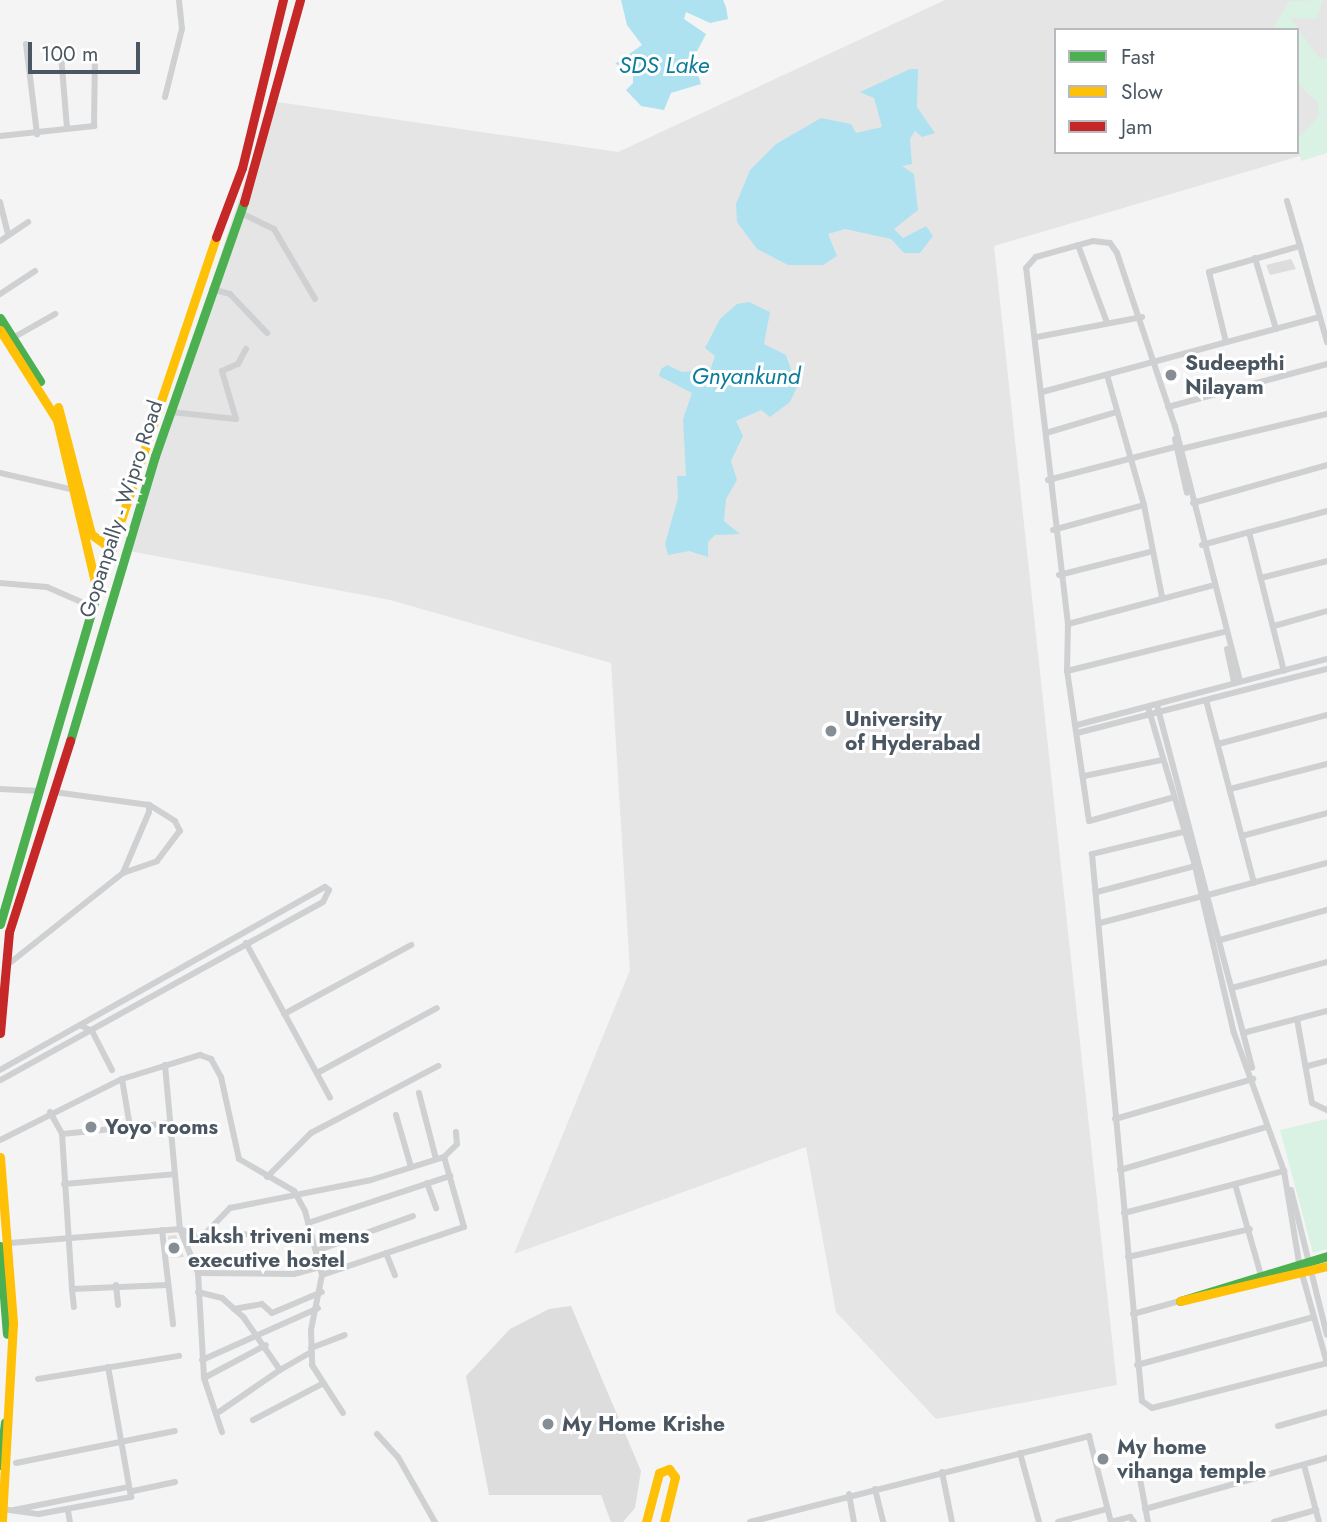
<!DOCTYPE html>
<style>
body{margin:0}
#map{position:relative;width:1327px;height:1522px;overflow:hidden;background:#f4f4f4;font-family:Jost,sans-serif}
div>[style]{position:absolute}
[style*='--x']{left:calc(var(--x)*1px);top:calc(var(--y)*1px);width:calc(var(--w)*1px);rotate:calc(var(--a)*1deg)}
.education>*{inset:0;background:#e6e5e6}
.green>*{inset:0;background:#d9f2e3}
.water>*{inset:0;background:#aee2f0}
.building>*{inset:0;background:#ddddde}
.street>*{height:6px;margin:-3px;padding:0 3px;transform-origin:3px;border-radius:3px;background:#ced0d2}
.fast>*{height:9px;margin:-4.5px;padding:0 4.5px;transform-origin:4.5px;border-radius:4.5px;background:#4caf50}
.slow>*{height:9px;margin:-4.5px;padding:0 4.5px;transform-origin:4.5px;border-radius:4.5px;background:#ffc107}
.jam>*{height:9px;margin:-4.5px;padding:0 4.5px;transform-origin:4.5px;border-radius:4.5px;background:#c62828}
.dots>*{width:19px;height:19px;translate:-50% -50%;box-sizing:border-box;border:4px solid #fff;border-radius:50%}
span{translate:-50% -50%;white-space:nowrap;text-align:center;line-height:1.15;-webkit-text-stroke:6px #fff;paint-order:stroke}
.poi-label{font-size:21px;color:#4a5661;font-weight:700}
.left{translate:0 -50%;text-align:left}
.street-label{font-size:21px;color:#4a5661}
.water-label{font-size:23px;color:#0c7c9b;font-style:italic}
.legend{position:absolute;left:1054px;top:28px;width:245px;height:126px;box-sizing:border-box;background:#fff;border:2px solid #b7bbc0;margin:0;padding:9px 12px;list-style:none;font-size:21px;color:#4a5661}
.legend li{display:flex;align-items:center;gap:14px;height:35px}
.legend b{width:35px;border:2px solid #b7bbc0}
.scale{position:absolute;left:28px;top:42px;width:112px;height:32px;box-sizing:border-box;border:4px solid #4a5661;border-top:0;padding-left:9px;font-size:21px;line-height:24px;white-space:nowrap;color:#4a5661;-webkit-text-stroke:5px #fff;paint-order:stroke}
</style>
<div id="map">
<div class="education">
<div style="clip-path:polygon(evenodd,945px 0,1327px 0,1327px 148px,994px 246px,1117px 1385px,936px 1419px,836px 1312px,806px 1147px,514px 1254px,630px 970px,611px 663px,390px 600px,124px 550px,271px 101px,618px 152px,945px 0,1056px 30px,1297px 30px,1297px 152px,1056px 152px,1056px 30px)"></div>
</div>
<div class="green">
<div style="clip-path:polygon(1323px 0,1316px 19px,1290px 18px,1320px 59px,1327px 59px,1327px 153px,1301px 161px,1297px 139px,1319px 116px,1318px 103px,1297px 83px,1297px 30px,1271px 30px,1290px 1px)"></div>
<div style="clip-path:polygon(1327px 1119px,1327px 1249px,1313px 1253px,1280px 1130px)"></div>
</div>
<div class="water">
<div style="clip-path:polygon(621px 0,723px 0,726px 7px,728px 19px,710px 23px,686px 12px,684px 19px,706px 34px,693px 59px,701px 84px,671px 93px,664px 110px,641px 106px,626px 90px,633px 83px,633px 68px,615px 64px,642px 45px,627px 25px)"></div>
<div style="clip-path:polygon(910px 69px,918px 69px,917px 107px,935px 133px,922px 137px,915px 131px,910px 139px,912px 164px,902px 166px,914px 174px,918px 210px,894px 229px,903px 238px,926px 226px,933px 236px,920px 253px,904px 253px,891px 239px,845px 229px,828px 234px,837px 256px,823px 265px,788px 265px,757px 249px,737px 222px,736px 204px,750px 170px,776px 144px,821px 118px,851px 124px,856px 133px,882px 127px,874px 98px,860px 92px)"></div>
<div style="clip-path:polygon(749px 302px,770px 312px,764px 344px,786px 355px,797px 387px,790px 402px,770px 417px,761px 410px,736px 421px,743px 436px,731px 461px,737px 480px,726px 499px,724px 521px,740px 534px,715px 535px,708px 542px,708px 557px,689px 551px,668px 555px,665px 544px,678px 498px,677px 476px,686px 476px,683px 419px,692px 393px,659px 376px,661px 369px,667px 365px,682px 372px,710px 370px,715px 356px,705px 348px,720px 319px,737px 304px)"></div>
</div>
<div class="building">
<div style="clip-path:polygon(1291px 259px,1296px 269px,1270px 275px,1266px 265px)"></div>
<div style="clip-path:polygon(176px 1235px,184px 1257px,171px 1258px,168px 1236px)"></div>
<div style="clip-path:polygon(571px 1306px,641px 1471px,635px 1508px,623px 1522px,611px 1522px,601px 1495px,489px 1495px,466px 1376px,510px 1329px,549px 1309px)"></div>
</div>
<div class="street">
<div style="--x:26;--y:44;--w:91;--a:83"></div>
<div style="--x:61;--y:55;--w:73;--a:85.3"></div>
<div style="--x:165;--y:97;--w:70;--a:-76"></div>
<div style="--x:182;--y:29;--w:29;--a:-96"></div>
<div style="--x:0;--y:136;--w:95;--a:-6.1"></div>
<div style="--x:94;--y:126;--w:68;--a:-89.2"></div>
<div style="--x:1287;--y:201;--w:47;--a:73.9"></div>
<div style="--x:0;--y:202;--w:34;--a:76"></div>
<div style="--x:241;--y:213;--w:37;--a:26"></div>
<div style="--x:274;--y:229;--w:81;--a:59.6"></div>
<div style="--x:0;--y:241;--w:34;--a:-34"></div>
<div style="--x:1078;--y:245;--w:80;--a:69.5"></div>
<div style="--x:1255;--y:258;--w:74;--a:73.5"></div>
<div style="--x:212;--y:289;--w:19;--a:16"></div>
<div style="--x:230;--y:294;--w:54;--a:46.5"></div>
<div style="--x:0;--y:294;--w:42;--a:-33.3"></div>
<div style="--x:1037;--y:337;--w:107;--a:-10.8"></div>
<div style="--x:11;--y:339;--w:51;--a:-29.6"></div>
<div style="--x:1226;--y:342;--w:72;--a:-103.7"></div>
<div style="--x:1209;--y:272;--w:95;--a:-15.9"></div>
<div style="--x:1300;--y:246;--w:100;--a:74.3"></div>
<div style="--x:1107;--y:375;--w:135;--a:74.1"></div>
<div style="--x:1144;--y:505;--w:94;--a:78.9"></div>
<div style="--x:1042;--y:392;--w:288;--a:-15.1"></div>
<div style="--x:1168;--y:407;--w:165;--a:-15.1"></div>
<div style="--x:171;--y:412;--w:65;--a:6.1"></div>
<div style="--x:236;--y:419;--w:50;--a:-106.3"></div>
<div style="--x:222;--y:371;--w:17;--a:-24"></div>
<div style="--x:238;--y:364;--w:17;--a:-62"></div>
<div style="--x:1046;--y:433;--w:74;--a:-16.5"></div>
<div style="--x:1175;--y:439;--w:55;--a:77.5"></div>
<div style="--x:1181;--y:449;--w:150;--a:-13.5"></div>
<div style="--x:0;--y:473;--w:77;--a:12.8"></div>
<div style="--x:1048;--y:480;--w:131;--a:-14.6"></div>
<div style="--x:1193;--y:503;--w:139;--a:-15.8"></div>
<div style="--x:1053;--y:530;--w:94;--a:-15.4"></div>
<div style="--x:1249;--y:532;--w:143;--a:75.9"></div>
<div style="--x:1202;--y:545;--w:130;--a:-15.2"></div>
<div style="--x:1059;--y:575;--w:94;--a:-14.2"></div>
<div style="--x:1261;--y:578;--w:68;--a:-14.4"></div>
<div style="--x:0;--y:583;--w:47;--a:4.9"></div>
<div style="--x:47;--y:587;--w:50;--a:23.5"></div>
<div style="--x:1068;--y:624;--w:148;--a:-14.9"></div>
<div style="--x:1274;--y:626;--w:55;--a:-15.8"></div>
<div style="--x:1227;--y:649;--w:35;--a:78"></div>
<div style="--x:1067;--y:671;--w:161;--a:-14"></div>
<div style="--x:1206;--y:700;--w:189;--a:75.3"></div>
<div style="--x:1157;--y:705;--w:375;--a:75.3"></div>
<div style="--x:1148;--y:707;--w:166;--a:73.5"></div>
<div style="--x:1195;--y:866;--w:171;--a:76.9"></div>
<div style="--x:1234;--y:1033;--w:147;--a:70.1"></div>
<div style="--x:1284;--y:1171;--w:93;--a:80.7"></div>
<div style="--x:1299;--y:1263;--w:104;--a:74.4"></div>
<div style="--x:1077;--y:725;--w:259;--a:-14.8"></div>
<div style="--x:1077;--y:733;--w:258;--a:-14.4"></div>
<div style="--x:1218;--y:744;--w:113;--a:-14.9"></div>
<div style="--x:1084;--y:776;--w:80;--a:-11.6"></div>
<div style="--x:0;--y:789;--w:39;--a:3"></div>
<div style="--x:1230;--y:789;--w:100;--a:-14.5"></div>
<div style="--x:1171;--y:798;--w:85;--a:164.3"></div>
<div style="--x:1089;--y:821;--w:152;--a:-98.3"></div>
<div style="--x:1067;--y:671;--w:47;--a:-88.8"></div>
<div style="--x:1068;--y:624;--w:358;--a:-96.7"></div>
<div style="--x:1026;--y:268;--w:15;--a:-48"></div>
<div style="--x:1036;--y:257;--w:59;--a:-15.7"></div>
<div style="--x:1093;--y:241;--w:17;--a:7"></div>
<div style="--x:1110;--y:243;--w:12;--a:55"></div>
<div style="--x:1117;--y:253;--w:182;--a:71.5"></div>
<div style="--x:1175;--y:426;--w:263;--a:75.7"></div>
<div style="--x:1183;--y:832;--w:94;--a:166.4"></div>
<div style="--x:1092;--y:854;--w:549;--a:84.78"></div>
<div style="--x:1142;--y:1401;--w:12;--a:35"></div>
<div style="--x:1152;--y:1408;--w:181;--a:-14.4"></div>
<div style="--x:1242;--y:836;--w:88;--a:-15.1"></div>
<div style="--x:123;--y:873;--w:36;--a:-19"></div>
<div style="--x:157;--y:861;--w:38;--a:-53"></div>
<div style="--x:180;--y:831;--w:11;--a:-117"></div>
<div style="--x:175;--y:821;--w:31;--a:-148"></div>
<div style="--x:1097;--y:892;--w:101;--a:-14.9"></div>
<div style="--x:1208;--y:895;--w:123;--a:-15.1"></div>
<div style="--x:1100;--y:923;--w:102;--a:-14.7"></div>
<div style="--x:1220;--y:940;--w:111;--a:-15.7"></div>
<div style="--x:246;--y:943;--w:176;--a:61.5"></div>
<div style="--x:6;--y:966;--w:149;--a:-38.5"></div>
<div style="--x:123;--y:873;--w:66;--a:-66.9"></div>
<div style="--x:149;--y:812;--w:7;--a:-90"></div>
<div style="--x:149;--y:805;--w:96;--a:-172.2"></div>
<div style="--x:1232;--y:988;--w:98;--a:-15.3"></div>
<div style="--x:284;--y:1014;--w:145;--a:-28.5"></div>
<div style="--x:1297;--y:1019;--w:85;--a:79.9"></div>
<div style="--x:1312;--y:1103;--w:17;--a:25"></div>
<div style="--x:80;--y:1025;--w:13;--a:27"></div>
<div style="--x:92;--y:1031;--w:44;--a:62.9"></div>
<div style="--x:1243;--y:1033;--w:87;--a:-14.7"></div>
<div style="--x:165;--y:1065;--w:165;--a:84.8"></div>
<div style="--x:180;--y:1229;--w:48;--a:67.8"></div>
<div style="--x:198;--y:1273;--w:105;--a:86.7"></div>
<div style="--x:204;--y:1378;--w:57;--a:71.6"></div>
<div style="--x:1308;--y:1066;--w:20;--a:-15"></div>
<div style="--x:0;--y:1070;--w:373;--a:-29.4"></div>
<div style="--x:325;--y:887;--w:5;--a:37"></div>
<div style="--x:329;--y:890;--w:13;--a:117"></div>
<div style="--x:323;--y:902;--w:369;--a:151.1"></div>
<div style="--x:319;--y:1072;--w:134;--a:-28.5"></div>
<div style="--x:122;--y:1079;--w:49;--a:80.5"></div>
<div style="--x:419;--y:1093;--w:68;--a:75.6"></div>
<div style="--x:50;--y:1112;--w:25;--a:61"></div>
<div style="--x:62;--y:1134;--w:155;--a:86.3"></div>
<div style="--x:72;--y:1289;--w:96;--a:-2.4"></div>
<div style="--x:396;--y:1115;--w:54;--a:73.9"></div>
<div style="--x:1115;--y:1119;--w:144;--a:-16.2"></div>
<div style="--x:62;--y:1134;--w:109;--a:-5.8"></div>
<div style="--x:0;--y:1140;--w:136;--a:-26.6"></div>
<div style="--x:122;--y:1079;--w:82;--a:-17.1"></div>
<div style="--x:200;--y:1055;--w:12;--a:20"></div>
<div style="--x:211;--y:1059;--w:21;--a:61"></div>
<div style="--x:221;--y:1077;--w:84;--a:77.6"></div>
<div style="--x:239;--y:1159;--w:64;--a:30.2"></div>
<div style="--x:294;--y:1191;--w:23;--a:61"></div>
<div style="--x:305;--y:1211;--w:66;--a:75.1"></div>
<div style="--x:322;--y:1275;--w:56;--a:101.3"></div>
<div style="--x:311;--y:1330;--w:35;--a:88"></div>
<div style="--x:312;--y:1365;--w:57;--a:57.1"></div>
<div style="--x:1120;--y:1170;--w:152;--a:-16.4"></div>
<div style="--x:267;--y:1177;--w:62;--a:-45"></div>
<div style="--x:311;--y:1133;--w:144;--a:-27.8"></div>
<div style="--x:427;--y:1183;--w:27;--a:70"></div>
<div style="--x:64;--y:1184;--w:111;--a:-5.1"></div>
<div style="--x:1235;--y:1184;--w:51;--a:-14.9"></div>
<div style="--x:1291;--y:1190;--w:149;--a:76.1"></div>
<div style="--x:1124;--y:1213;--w:115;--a:-14.6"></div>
<div style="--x:1235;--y:1184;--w:95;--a:74.1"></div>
<div style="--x:308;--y:1223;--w:150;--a:-18.3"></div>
<div style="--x:162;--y:1230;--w:95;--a:83.3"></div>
<div style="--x:205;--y:1233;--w:107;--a:2.1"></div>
<div style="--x:10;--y:1243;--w:171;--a:-4.7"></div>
<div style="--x:180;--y:1229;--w:23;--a:23"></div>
<div style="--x:201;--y:1238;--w:42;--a:-46"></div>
<div style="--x:230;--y:1208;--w:144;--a:-11.2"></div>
<div style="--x:371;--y:1180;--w:77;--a:-17.5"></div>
<div style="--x:444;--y:1157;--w:18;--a:-45"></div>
<div style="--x:457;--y:1144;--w:12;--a:-95"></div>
<div style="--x:316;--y:1251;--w:103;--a:-19.8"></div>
<div style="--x:386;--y:1253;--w:24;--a:68"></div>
<div style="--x:1128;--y:1257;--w:125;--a:-12.9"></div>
<div style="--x:198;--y:1273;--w:96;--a:0.6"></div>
<div style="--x:294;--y:1274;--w:28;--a:-15"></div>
<div style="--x:322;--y:1275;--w:150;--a:-18.7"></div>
<div style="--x:464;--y:1227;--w:73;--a:-105.9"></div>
<div style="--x:116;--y:1285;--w:20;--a:84"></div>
<div style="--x:72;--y:1289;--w:18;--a:84"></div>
<div style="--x:198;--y:1292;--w:25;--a:14"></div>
<div style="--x:222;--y:1298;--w:30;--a:42"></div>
<div style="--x:244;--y:1318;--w:63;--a:55.3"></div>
<div style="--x:280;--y:1370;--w:36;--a:-30"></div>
<div style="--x:234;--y:1309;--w:28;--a:-10"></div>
<div style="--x:262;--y:1304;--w:13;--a:42"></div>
<div style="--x:272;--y:1313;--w:54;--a:-22.8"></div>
<div style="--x:1133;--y:1314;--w:49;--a:-15.5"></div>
<div style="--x:311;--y:1348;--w:36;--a:-21"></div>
<div style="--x:202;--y:1360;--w:127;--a:-24.1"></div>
<div style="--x:1137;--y:1365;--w:183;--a:-15.2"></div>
<div style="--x:204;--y:1378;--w:70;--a:-28"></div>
<div style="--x:38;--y:1379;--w:143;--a:-9.3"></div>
<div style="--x:216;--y:1414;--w:78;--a:-34.5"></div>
<div style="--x:253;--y:1420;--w:78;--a:-27.6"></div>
<div style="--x:1278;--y:1426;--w:51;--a:-15.9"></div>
<div style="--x:377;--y:1434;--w:31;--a:48"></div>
<div style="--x:398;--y:1457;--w:75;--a:60.4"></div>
<div style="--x:1020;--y:1453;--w:72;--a:74.6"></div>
<div style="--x:16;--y:1463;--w:162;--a:-11.4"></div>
<div style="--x:1304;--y:1465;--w:59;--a:75.3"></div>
<div style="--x:942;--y:1472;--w:51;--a:78.7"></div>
<div style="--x:1140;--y:1479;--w:44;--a:79.5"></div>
<div style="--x:875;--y:1489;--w:34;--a:76"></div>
<div style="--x:133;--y:1491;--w:43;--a:-12.1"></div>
<div style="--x:849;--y:1494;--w:28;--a:80"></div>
<div style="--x:2;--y:1509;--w:37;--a:8"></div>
<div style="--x:39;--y:1514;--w:94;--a:-10.5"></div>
<div style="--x:131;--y:1497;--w:132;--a:-100"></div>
<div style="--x:1145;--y:1509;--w:189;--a:-15.7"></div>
<div style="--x:14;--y:1510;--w:116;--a:-11.4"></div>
<div style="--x:68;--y:1511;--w:11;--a:80"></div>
<div style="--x:750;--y:1522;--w:350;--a:-14.2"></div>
<div style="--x:1089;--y:1436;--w:89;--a:75.7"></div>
<div style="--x:1058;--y:1522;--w:51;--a:-14.9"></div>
<div style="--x:1111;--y:1522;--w:20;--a:-15"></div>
<div style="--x:1130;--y:1517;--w:6;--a:51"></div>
<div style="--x:1274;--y:1522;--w:44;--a:-15.9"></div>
</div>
<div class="fast">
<div style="--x:0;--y:318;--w:75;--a:57.6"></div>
<div style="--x:70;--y:741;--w:297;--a:-73.4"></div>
<div style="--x:155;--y:456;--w:269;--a:-70.7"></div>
<div style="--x:0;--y:924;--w:359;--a:-73.7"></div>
<div style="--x:0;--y:1246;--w:88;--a:85.5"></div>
<div style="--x:1180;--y:1301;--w:154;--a:-17"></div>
<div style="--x:0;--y:1465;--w:43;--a:-83.4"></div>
</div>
<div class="slow">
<div style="--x:0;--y:330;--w:107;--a:57.7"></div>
<div style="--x:57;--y:420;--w:176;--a:76.8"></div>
<div style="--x:58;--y:407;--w:131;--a:75.4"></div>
<div style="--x:91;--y:534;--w:26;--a:36"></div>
<div style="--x:101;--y:579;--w:361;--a:-71.4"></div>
<div style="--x:0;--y:1157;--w:167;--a:85.5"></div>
<div style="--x:13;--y:1323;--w:199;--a:93.2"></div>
<div style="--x:1180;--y:1301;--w:151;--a:-13.4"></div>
<div style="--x:646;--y:1522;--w:51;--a:-75.1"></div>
<div style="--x:659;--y:1473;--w:11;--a:-22"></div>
<div style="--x:669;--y:1469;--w:10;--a:53"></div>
<div style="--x:675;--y:1477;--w:46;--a:103.7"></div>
</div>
<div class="jam">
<div style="--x:244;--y:202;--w:210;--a:-74.5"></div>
<div style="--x:216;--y:237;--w:74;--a:-69.4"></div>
<div style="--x:242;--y:168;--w:173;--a:-76.3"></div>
<div style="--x:0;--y:1033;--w:101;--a:-84.9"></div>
<div style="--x:9;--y:932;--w:201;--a:-72.3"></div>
</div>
<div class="dots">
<div style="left:1171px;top:375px;background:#868d94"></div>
<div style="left:831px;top:731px;background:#868d94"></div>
<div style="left:91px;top:1127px;background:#868d94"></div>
<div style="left:174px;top:1248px;background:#868d94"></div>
<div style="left:548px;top:1424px;background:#868d94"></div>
<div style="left:1103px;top:1459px;background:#868d94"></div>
</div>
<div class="poi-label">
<span class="left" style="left:1185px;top:375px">Sudeepthi<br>Nilayam</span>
<span class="left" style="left:845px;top:731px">University<br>of Hyderabad</span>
<span class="left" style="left:105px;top:1127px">Yoyo rooms</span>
<span class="left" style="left:188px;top:1248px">Laksh triveni mens<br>executive hostel</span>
<span class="left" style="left:562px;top:1424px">My Home Krishe</span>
<span class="left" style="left:1117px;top:1459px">My home<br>vihanga temple</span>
</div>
<div class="street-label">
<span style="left:121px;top:509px;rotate:-72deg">Gopanpally - Wipro Road</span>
</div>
<div class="water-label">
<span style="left:664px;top:65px">SDS Lake</span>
<span style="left:746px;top:376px">Gnyankund</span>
</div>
<ul class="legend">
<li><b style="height:9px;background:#4caf50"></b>Fast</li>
<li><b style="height:9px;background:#ffc107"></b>Slow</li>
<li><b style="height:9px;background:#c62828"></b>Jam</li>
</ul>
<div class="scale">100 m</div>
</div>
